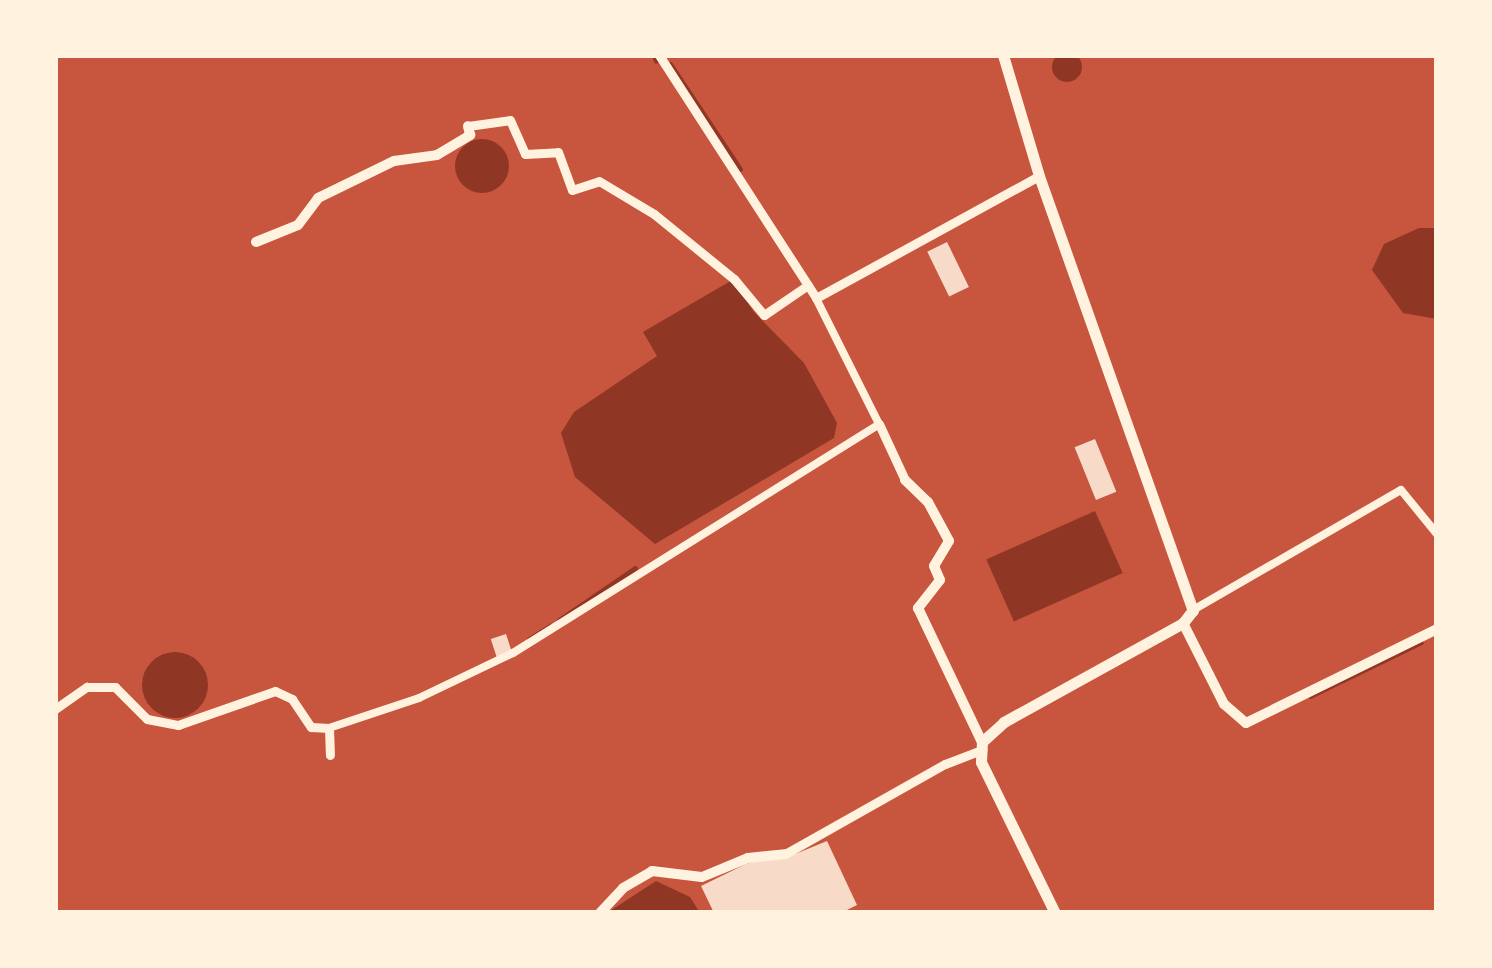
<!DOCTYPE html>
<style>
body{margin:0}
#map{position:relative;width:1492px;height:968px;overflow:hidden;background:#c8553d;font-family:Georgia,serif}
div>[style]{position:absolute}
[style*='--x']{left:calc(var(--x)*1px);top:calc(var(--y)*1px);width:calc(var(--w)*1px);rotate:calc(var(--a)*1deg)}
.water>*{inset:0;background:#8f3625;transform-origin:0 0}
.round{border-radius:50%}
.stream>*{height:5px;margin:-2.5px;padding:0 2.5px;transform-origin:2.5px;border-radius:2.5px;background:#8f3625}
.building>*{inset:0;background:#f7dbc8;transform-origin:0 0}
.minor>*{height:8px;margin:-4px;padding:0 4px;transform-origin:4px;border-radius:4px;background:#fff3e0}
.tertiary>*{height:9px;margin:-4.5px;padding:0 4.5px;transform-origin:4.5px;border-radius:4.5px;background:#fff3e0}
.secondary>*{height:10px;margin:-5px;padding:0 5px;transform-origin:5px;border-radius:5px;background:#fff3e0}
.primary>*{height:11px;margin:-5.5px;padding:0 5.5px;transform-origin:5.5px;border-radius:5.5px;background:#fff3e0}
span{translate:-50% -50%;white-space:nowrap;text-align:center;line-height:1.15;-webkit-text-stroke:8px #fff3e0;paint-order:stroke}
.frame{position:absolute;inset:0;border:58px solid #fff3e0;pointer-events:none}
</style>
<div id="map">
<div class="water">
<div class="round" style="left:1052px;top:52px;width:30px;height:30px"></div>
<div class="round" style="left:455px;top:139px;width:54px;height:54px"></div>
<div style="clip-path:polygon(1419px 228px,1437px 228px,1437px 319px,1403px 313px,1372px 270px,1384px 244px)"></div>
<div style="clip-path:polygon(734px 279px,753px 311px,804px 363px,837px 423px,834px 438px,655px 544px,575px 477px,561px 433px,574px 412px,657px 356px,643px 332px)"></div>
<div style="left:1095px;top:511px;width:68px;height:119px;rotate:66deg"></div>
<div class="round" style="left:142px;top:652px;width:66px;height:66px"></div>
<div style="clip-path:polygon(656px 881px,690px 897px,700px 913px,607px 913px)"></div>
</div>
<div class="stream">
<div style="--x:654;--y:55;--w:6;--a:72"></div>
<div style="--x:670;--y:64;--w:126;--a:56.3"></div>
<div style="--x:559;--y:620;--w:92;--a:-34.4"></div>
<div style="--x:529;--y:639;--w:25;--a:-32"></div>
<div style="--x:1310;--y:696;--w:123;--a:-25.9"></div>
</div>
<div class="building">
<div style="left:947px;top:242px;width:50px;height:22px;rotate:64deg"></div>
<div style="left:1095px;top:439px;width:57px;height:22px;rotate:68deg"></div>
<div style="left:506px;top:634px;width:19px;height:16px;rotate:72deg"></div>
<div style="clip-path:polygon(827px 841px,857px 905px,841px 913px,714px 913px,701px 886px,746px 864px,778px 854px,783px 859px)"></div>
</div>
<div class="minor">
<div style="--x:1193;--y:610;--w:240;--a:-30"></div>
<div style="--x:1401;--y:490;--w:57;--a:50.7"></div>
<div style="--x:329;--y:728;--w:95;--a:-18.4"></div>
<div style="--x:419;--y:698;--w:104;--a:-25.6"></div>
<div style="--x:513;--y:653;--w:432;--a:-32"></div>
<div style="--x:879;--y:424;--w:141;--a:-116.6"></div>
</div>
<div class="tertiary">
<div style="--x:659;--y:55;--w:289;--a:57.1"></div>
<div style="--x:816;--y:298;--w:254;--a:-28.7"></div>
<div style="--x:468;--y:126;--w:42;--a:-8.1"></div>
<div style="--x:510;--y:120;--w:37;--a:66"></div>
<div style="--x:525;--y:154;--w:33;--a:-3"></div>
<div style="--x:558;--y:152;--w:40;--a:69.8"></div>
<div style="--x:572;--y:190;--w:28;--a:-18"></div>
<div style="--x:599;--y:181;--w:64;--a:31"></div>
<div style="--x:654;--y:214;--w:103;--a:39.1"></div>
<div style="--x:734;--y:279;--w:47;--a:50.2"></div>
<div style="--x:764;--y:315;--w:53;--a:-34.3"></div>
<div style="--x:879;--y:424;--w:62;--a:65.1"></div>
<div style="--x:55;--y:709;--w:39;--a:-35"></div>
<div style="--x:87;--y:687;--w:28;--a:0"></div>
<div style="--x:115;--y:687;--w:45;--a:45"></div>
<div style="--x:147;--y:719;--w:32;--a:11"></div>
<div style="--x:178;--y:725;--w:103;--a:-19.3"></div>
<div style="--x:275;--y:691;--w:19;--a:25"></div>
<div style="--x:292;--y:699;--w:34;--a:56"></div>
<div style="--x:311;--y:727;--w:18;--a:3"></div>
<div style="--x:329;--y:728;--w:27;--a:88"></div>
<div style="--x:785;--y:854;--w:184;--a:-29.4"></div>
<div style="--x:945;--y:764;--w:40;--a:-21"></div>
</div>
<div class="secondary">
<div style="--x:256;--y:242;--w:45;--a:-22"></div>
<div style="--x:298;--y:225;--w:34;--a:-53"></div>
<div style="--x:318;--y:198;--w:85;--a:-26"></div>
<div style="--x:394;--y:161;--w:43;--a:-7.9"></div>
<div style="--x:437;--y:155;--w:39;--a:-31"></div>
<div style="--x:470;--y:135;--w:9;--a:-103"></div>
<div style="--x:905;--y:480;--w:32;--a:44"></div>
<div style="--x:928;--y:502;--w:44;--a:61.7"></div>
<div style="--x:949;--y:541;--w:29;--a:121"></div>
<div style="--x:934;--y:566;--w:15;--a:67"></div>
<div style="--x:940;--y:580;--w:36;--a:128"></div>
<div style="--x:918;--y:608;--w:148;--a:64.5"></div>
<div style="--x:1183;--y:623;--w:91;--a:63.2"></div>
<div style="--x:1224;--y:704;--w:29;--a:41"></div>
<div style="--x:1246;--y:723;--w:213;--a:-26.2"></div>
<div style="--x:600;--y:913;--w:34;--a:-47"></div>
<div style="--x:623;--y:888;--w:34;--a:-30"></div>
<div style="--x:652;--y:871;--w:50;--a:6.8"></div>
<div style="--x:702;--y:877;--w:50;--a:-22.4"></div>
<div style="--x:748;--y:858;--w:37;--a:-6"></div>
</div>
<div class="primary">
<div style="--x:1003;--y:55;--w:126;--a:73.4"></div>
<div style="--x:1039;--y:176;--w:461;--a:70.5"></div>
<div style="--x:1193;--y:610;--w:16;--a:128"></div>
<div style="--x:1183;--y:623;--w:205;--a:151.1"></div>
<div style="--x:1004;--y:722;--w:30;--a:138"></div>
<div style="--x:982;--y:742;--w:20;--a:93"></div>
<div style="--x:981;--y:762;--w:168;--a:63.9"></div>
</div>
<div class="frame"></div>
</div>
